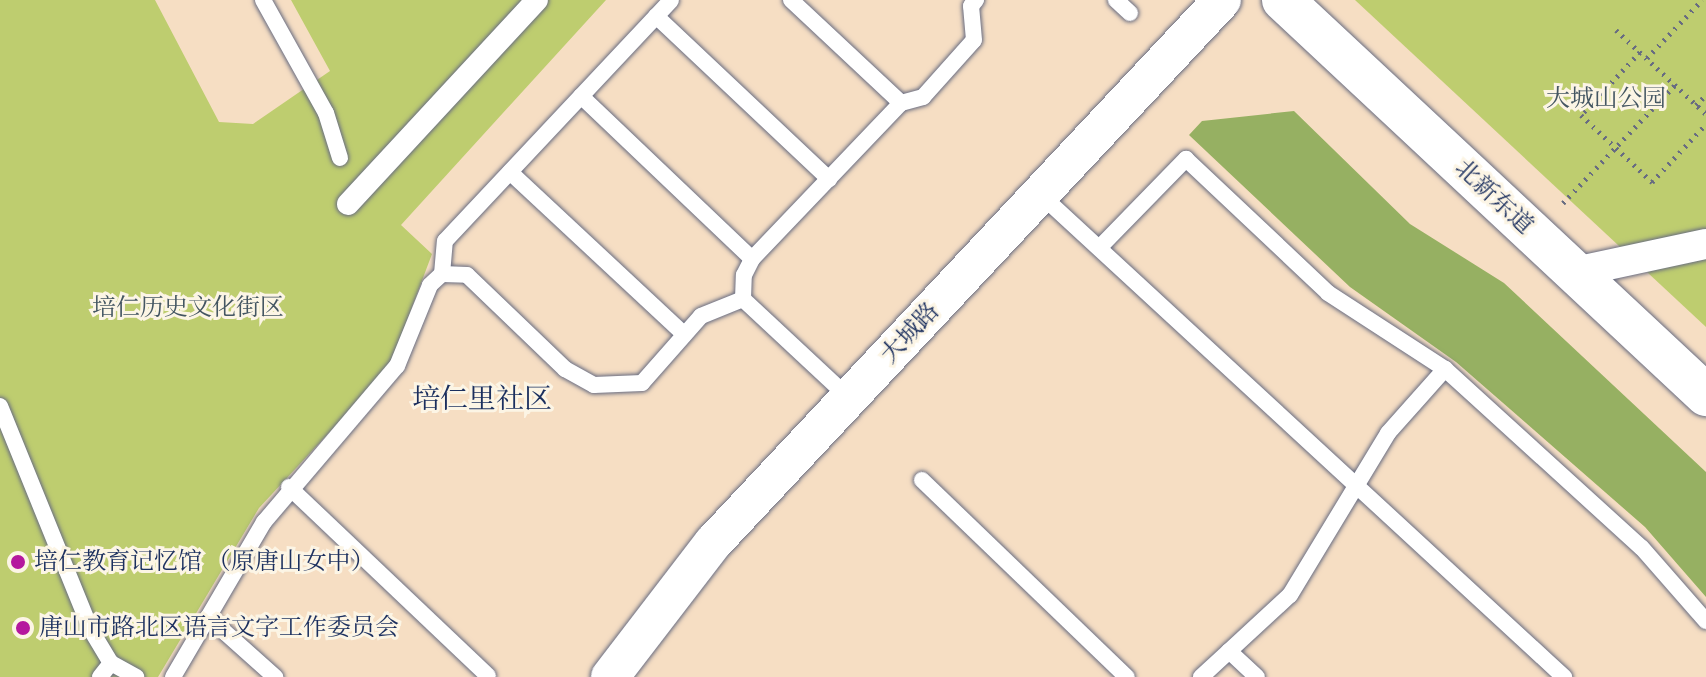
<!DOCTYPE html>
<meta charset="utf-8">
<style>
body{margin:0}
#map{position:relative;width:1706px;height:677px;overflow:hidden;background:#f6dec3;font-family:Alegreya,"Noto Serif SC",serif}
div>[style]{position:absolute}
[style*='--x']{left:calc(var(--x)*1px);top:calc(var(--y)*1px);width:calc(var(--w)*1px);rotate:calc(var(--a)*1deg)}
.green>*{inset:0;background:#becd6f}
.forest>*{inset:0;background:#96b062}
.path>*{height:5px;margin-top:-2.5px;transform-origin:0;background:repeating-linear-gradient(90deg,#686c81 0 2px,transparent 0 8px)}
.roads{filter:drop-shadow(0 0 2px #686c81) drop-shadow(0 0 2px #686c81)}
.service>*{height:16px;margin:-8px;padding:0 8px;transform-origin:8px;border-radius:8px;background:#fff}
.pedestrian>*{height:22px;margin:-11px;padding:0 11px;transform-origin:11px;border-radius:11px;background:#fff}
.minor>*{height:30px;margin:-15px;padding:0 15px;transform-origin:15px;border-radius:15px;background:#fff}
.tertiary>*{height:38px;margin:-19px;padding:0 19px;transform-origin:19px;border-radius:19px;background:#fff}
.secondary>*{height:42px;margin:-21px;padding:0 21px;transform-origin:21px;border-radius:21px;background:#fff}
.dots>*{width:22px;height:22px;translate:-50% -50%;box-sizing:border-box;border:4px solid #fcf5e5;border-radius:50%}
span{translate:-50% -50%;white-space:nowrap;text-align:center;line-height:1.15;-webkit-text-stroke:6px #fcf5e5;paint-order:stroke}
.park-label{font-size:24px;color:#445662}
.street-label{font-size:24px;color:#1b2f5e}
.poi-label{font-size:24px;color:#1b2f5e}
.left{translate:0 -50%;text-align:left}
.quarter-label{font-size:28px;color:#1b2f5e}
</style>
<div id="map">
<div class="green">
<div style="clip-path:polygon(0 0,155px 0,219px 122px,253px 124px,330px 71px,291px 0,606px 0,401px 225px,432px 254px,389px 368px,259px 508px,158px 677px,0 677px)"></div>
<div style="clip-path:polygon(1355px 0,1706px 0,1706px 327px)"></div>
</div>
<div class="forest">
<div style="clip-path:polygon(1294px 111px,1410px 224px,1504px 283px,1706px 472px,1706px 597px,1645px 527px,1456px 362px,1350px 287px,1189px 135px,1202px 121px)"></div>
</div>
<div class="path">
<div style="--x:1616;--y:30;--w:123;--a:43"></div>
<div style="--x:1640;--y:52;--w:86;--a:133.1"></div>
<div style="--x:1581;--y:115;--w:98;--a:43.3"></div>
<div style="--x:1652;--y:182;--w:79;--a:-47"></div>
<div style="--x:1647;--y:58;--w:80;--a:-46.5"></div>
<div style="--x:1696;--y:105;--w:14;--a:-45"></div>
<div style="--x:1563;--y:203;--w:163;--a:-46.5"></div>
</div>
<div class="roads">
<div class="service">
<div style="--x:263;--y:0;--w:129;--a:60.9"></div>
<div style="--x:326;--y:113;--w:47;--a:72.7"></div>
<div style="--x:791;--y:0;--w:151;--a:43.1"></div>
<div style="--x:1116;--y:0;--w:19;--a:43"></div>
<div style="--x:656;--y:16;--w:238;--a:43.3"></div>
<div style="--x:581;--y:96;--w:236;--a:43.6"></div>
<div style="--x:510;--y:172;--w:238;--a:43"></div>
<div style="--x:1040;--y:194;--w:713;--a:42.67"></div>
<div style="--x:1101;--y:246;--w:122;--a:-45.7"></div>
<div style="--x:1186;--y:159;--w:195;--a:43.3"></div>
<div style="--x:1328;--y:293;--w:140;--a:33"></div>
<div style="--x:1445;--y:369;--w:266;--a:42.3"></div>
<div style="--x:1642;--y:548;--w:97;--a:48.8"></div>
<div style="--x:442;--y:274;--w:33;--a:-85"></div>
<div style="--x:445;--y:241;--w:330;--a:-46.8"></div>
<div style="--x:743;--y:299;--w:145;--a:43"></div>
<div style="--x:0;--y:406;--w:242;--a:67.9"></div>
<div style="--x:91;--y:630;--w:39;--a:59"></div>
<div style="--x:111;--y:663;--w:29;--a:29"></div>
<div style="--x:922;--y:480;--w:284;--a:43.9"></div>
<div style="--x:289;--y:487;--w:274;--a:43.5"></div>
<div style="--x:209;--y:618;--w:89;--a:41.8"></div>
<div style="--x:1229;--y:651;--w:38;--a:43"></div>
<div style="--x:100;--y:677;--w:18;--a:-52"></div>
<div style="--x:173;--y:677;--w:180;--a:-59.6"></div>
<div style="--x:264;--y:522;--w:205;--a:-49.6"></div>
<div style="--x:397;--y:366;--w:87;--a:-67.8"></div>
<div style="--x:430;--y:285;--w:16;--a:-43"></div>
<div style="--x:442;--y:274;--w:25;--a:2"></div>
<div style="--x:467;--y:275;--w:136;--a:43.8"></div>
<div style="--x:565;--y:369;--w:33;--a:29"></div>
<div style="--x:594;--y:385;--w:48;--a:-2.4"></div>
<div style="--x:642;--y:383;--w:89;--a:-48.6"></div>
<div style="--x:701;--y:316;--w:45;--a:-22"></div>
<div style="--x:743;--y:299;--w:24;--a:-88"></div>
<div style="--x:744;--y:275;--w:18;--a:-63"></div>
<div style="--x:752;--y:259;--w:216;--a:-46.3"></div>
<div style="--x:901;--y:103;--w:23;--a:-15"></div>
<div style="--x:923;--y:97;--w:76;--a:-48.2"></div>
<div style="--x:974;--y:40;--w:34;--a:-95"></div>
<div style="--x:971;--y:6;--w:8;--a:-50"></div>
<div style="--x:1201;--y:677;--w:121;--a:-42.7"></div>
<div style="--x:1290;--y:595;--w:189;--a:-58.8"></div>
<div style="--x:1388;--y:433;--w:86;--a:-48.3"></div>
</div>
<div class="pedestrian">
<div style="--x:348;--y:204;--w:278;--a:-47.2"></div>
</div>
<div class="minor">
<div style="--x:1575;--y:272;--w:134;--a:-12.1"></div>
</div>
<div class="tertiary">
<div style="--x:610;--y:677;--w:169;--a:-52.5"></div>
<div style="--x:713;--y:543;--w:744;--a:-46.85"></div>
</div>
<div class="secondary">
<div style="--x:1283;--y:0;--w:579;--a:43.04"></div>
</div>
</div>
<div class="dots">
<div style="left:18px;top:562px;background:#b5179e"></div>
<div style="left:23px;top:628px;background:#b5179e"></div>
</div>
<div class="park-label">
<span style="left:1606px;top:99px">大城山公园</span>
<span style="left:188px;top:308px">培仁历史文化街区</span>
</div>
<div class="street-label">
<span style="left:1494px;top:197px;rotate:43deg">北新东道</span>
<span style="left:910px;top:333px;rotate:-47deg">大城路</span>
</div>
<div class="poi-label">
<span class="left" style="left:34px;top:562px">培仁教育记忆馆 （原唐山女中）</span>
<span class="left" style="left:39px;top:628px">唐山市路北区语言文字工作委员会</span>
</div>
<div class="quarter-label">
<span style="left:482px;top:399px">培仁里社区</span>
</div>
</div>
